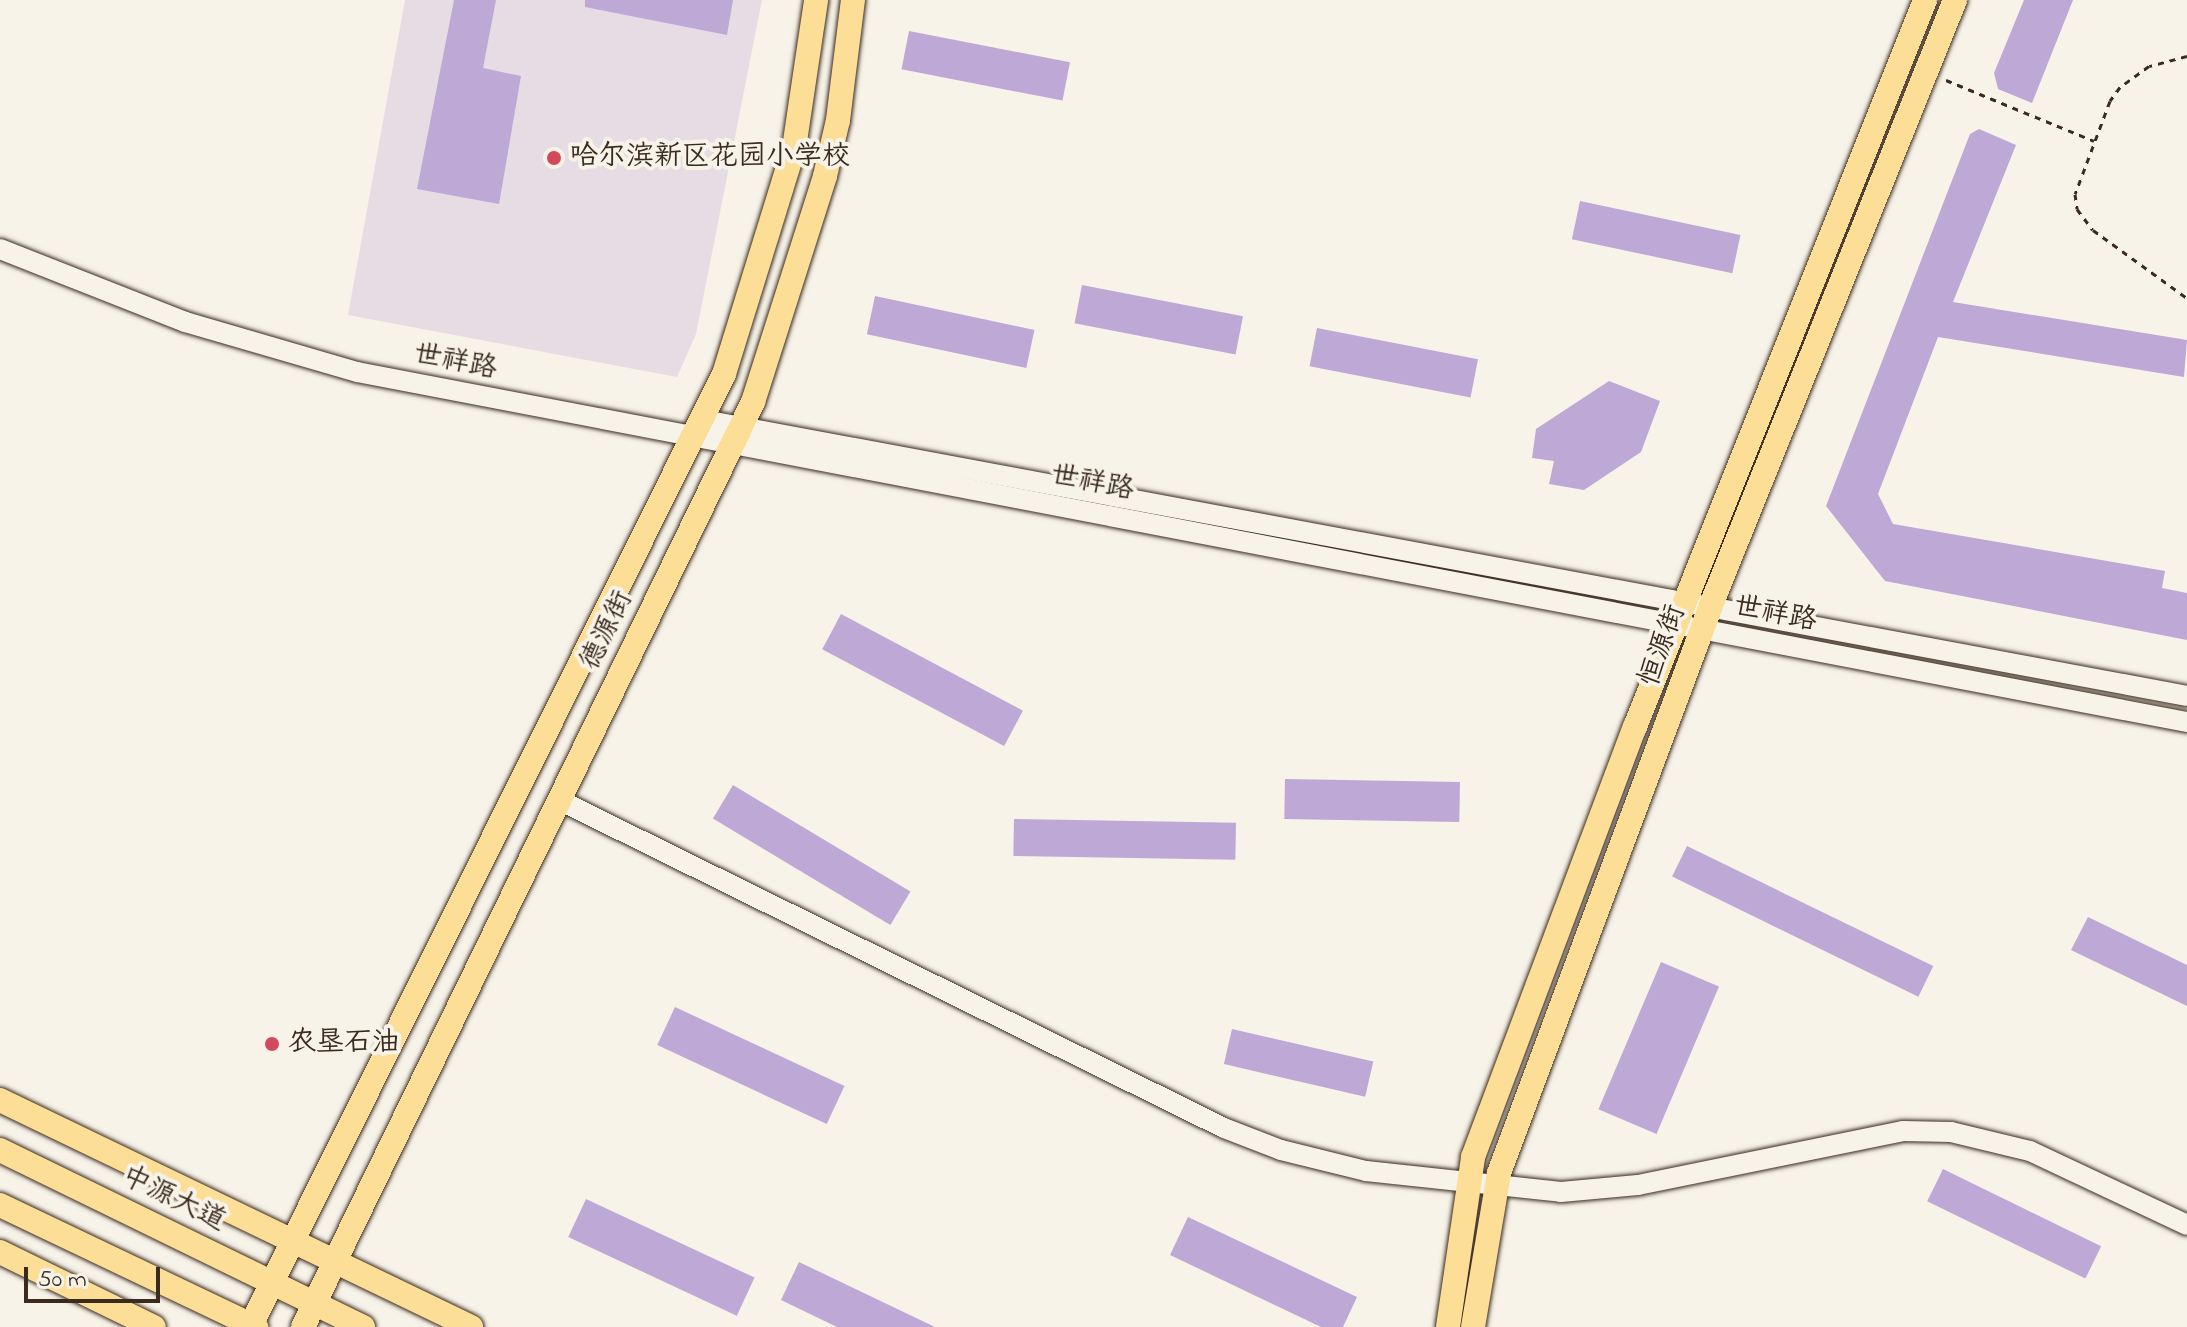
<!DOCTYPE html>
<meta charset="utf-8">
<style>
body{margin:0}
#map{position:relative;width:2187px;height:1327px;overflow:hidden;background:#f7f3e8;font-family:"Indie Flower","LXGW WenKai TC",sans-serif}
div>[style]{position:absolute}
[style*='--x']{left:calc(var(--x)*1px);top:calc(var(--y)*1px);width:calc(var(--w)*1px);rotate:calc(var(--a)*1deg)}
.built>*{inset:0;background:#e6dce3}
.building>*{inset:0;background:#bea8d6;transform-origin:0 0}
.path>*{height:3px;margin-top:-1.5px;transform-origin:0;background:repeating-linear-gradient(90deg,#3b2a1e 0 6px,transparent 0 12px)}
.roads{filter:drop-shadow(0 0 2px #3b2a1e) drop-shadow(0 0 2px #3b2a1e)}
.minor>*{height:20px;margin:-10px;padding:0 10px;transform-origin:10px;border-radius:10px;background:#f7f3e8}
.major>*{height:24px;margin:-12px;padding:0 12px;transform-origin:12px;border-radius:12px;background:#fcde96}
.dots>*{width:22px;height:22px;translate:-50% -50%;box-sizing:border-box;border:4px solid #f7f3e8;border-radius:50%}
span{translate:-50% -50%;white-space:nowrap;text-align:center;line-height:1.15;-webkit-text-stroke:8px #f7f3e8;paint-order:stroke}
.poi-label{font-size:28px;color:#3b2a1e}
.left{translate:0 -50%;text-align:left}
.street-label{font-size:28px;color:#3b2a1e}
.scale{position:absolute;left:24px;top:1267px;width:136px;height:36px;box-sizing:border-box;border:4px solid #3b2a1e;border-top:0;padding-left:10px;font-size:24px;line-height:28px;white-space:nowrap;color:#3b2a1e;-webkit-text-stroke:6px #f7f3e8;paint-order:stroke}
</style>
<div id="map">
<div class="built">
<div style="clip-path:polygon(405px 0,762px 0,696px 334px,677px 377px,348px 315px)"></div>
</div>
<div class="building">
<div style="clip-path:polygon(454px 0,496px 0,483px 68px,521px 76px,499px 204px,417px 189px)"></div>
<div style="clip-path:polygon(585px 0,733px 0,727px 35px,585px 7px)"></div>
<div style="clip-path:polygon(2024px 0,2073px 0,2032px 103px,1998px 89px,1994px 73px)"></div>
<div style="left:909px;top:31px;width:164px;height:39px;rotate:11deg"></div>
<div style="clip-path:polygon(1979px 129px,2016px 145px,1953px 302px,2187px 340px,2184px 377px,1938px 337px,1878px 494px,1893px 524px,2165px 571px,2162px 588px,2187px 593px,2187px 640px,1885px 581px,1826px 506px,1970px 134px)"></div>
<div style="left:1580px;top:201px;width:164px;height:39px;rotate:12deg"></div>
<div style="left:1082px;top:285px;width:164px;height:39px;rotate:11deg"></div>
<div style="left:875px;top:296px;width:163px;height:39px;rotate:12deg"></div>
<div style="left:1317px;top:328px;width:164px;height:39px;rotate:11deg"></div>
<div style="clip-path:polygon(1609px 381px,1660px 401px,1641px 452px,1584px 490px,1549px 484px,1554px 461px,1532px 458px,1536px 429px)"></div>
<div style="left:841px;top:614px;width:206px;height:40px;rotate:28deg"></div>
<div style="left:1285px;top:779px;width:175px;height:40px;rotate:1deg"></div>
<div style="left:733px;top:785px;width:207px;height:39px;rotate:31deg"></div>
<div style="left:1014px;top:819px;width:222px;height:37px;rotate:1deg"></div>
<div style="left:1687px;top:846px;width:274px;height:34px;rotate:26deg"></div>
<div style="clip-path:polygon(2088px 917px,2187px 965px,2187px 1006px,2071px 950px)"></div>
<div style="left:1661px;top:962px;width:63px;height:160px;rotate:23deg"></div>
<div style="left:675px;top:1007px;width:187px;height:42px;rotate:25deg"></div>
<div style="left:1232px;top:1029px;width:145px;height:36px;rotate:13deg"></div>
<div style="left:1943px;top:1169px;width:176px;height:36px;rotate:26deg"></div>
<div style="left:586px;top:1199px;width:186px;height:42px;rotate:25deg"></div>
<div style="clip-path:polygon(1188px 1217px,1357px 1297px,1343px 1327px,1321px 1327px,1170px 1255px)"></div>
<div style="clip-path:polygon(799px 1262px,935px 1327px,837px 1327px,781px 1300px)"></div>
</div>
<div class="path">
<div style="--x:2187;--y:56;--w:39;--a:165"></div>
<div style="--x:2149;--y:66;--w:36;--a:144"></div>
<div style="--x:2120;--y:87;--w:17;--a:126"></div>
<div style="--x:2110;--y:101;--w:99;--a:110.6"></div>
<div style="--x:2075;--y:194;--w:15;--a:82"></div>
<div style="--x:2077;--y:209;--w:26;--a:53"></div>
<div style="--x:2093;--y:230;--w:116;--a:35.9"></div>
<div style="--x:1946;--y:80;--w:160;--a:22.4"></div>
</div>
<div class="roads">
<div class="minor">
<div style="--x:0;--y:249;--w:199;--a:21.5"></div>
<div style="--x:185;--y:322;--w:179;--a:16.2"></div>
<div style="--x:357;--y:372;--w:1863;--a:10.83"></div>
<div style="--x:704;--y:420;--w:1508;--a:10.54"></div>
<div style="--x:559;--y:800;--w:741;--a:26.25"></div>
<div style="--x:1224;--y:1128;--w:61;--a:21.1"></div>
<div style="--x:1281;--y:1150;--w:88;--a:13.9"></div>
<div style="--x:1366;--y:1171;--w:196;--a:6.1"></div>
<div style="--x:1561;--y:1192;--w:77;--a:-5.2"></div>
<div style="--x:1638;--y:1185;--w:270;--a:-11.5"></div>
<div style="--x:1903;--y:1131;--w:48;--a:1.2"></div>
<div style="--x:1951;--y:1132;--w:81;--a:13.5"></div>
<div style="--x:2030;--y:1151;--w:174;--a:25.2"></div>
</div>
<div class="major">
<div style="--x:0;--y:1100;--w:523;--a:25.73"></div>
<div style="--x:0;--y:1150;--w:404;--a:26"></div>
<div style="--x:0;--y:1205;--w:284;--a:25.5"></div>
<div style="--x:0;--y:1252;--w:171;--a:26"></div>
<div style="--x:250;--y:1327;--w:1064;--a:-63.56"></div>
<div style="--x:724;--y:374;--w:237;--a:-72.8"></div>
<div style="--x:794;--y:148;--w:150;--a:-81.5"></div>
<div style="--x:303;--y:1327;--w:1029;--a:-64.06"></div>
<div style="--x:753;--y:402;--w:237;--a:-72.3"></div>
<div style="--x:825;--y:176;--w:57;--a:-76.9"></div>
<div style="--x:838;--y:120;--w:121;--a:-82.9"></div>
<div style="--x:1448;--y:1327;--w:172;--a:-81.6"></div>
<div style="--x:1473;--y:1157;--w:460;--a:-69.4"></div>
<div style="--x:1635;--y:727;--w:783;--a:-68.25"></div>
<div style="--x:1473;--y:1327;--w:156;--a:-80.4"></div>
<div style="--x:1499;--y:1173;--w:612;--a:-69.52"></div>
<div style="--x:1713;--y:600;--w:647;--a:-68.03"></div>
</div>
</div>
<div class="dots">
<div style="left:554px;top:158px;background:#d1495b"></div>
<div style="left:272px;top:1044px;background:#d1495b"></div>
</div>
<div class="poi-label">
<span class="left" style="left:570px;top:158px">哈尔滨新区花园小学校</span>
<span class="left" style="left:288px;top:1044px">农垦石油</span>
</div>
<div class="street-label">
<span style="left:455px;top:363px;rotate:11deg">世祥路</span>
<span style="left:1092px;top:484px;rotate:11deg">世祥路</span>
<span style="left:1775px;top:615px;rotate:11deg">世祥路</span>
<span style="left:608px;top:631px;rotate:-64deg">德源街</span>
<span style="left:1664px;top:646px;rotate:-70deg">恒源街</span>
<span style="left:173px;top:1200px;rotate:26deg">中源大道</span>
</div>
<div class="scale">50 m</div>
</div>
